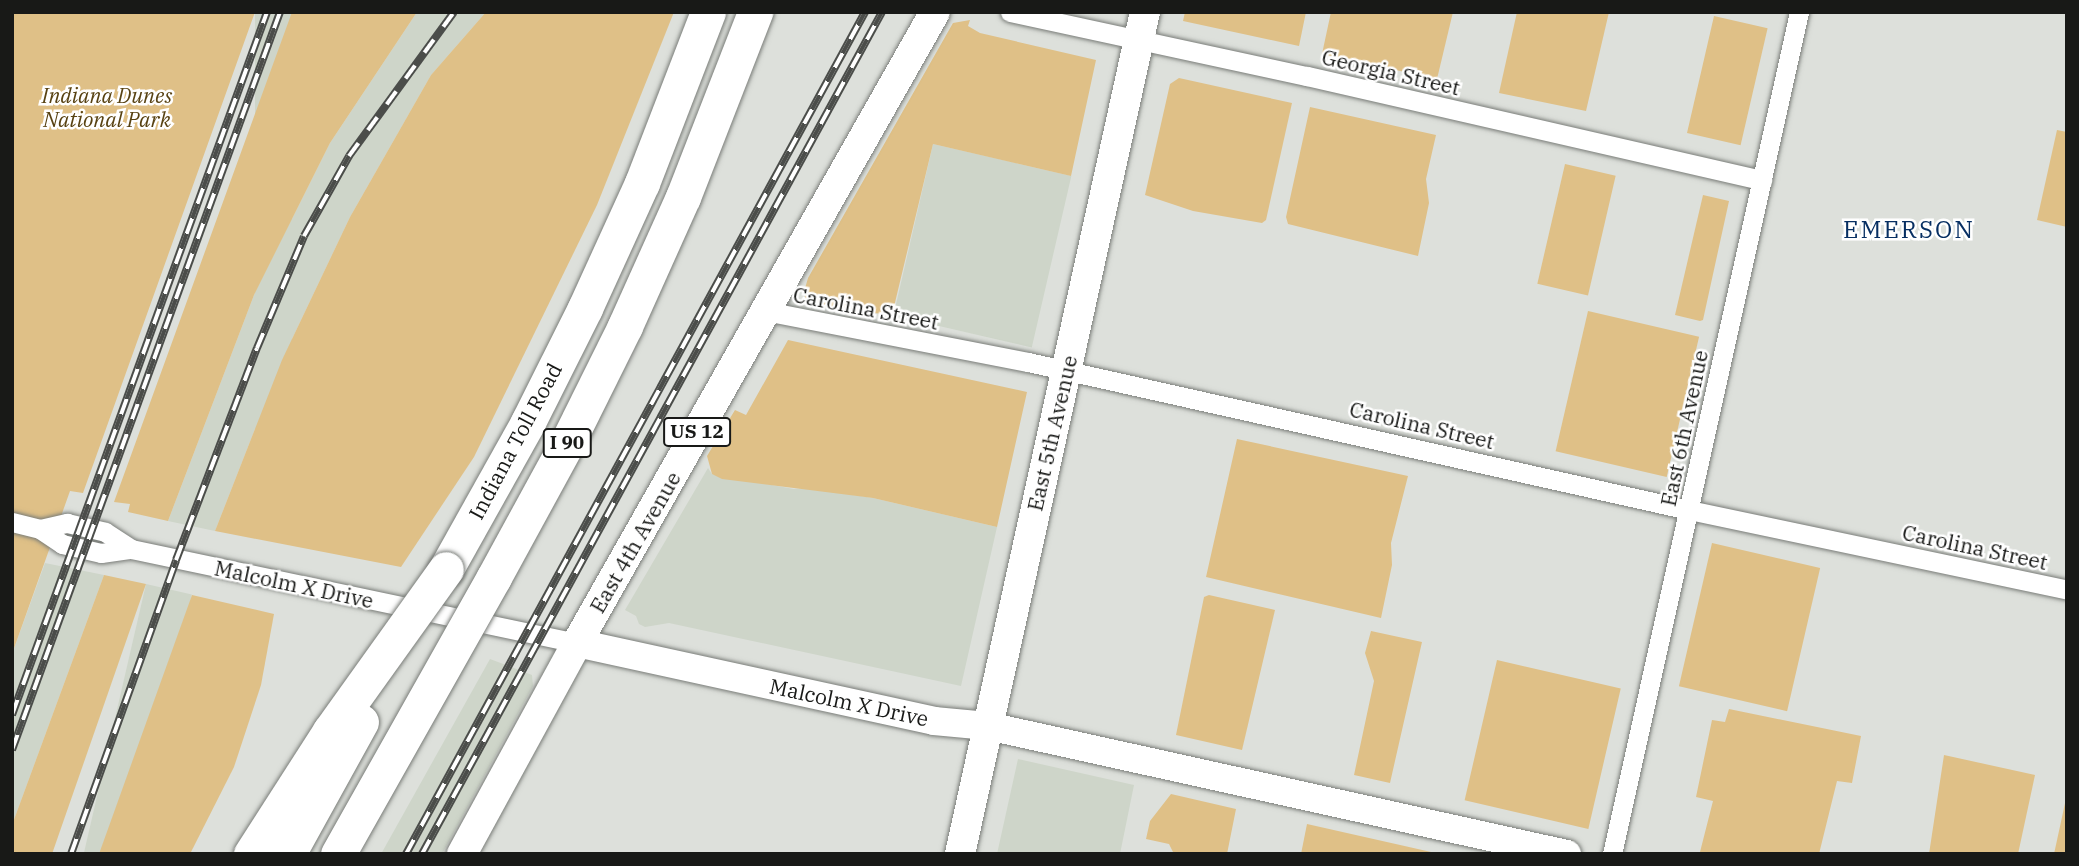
<!DOCTYPE html>
<style>
body{margin:0}
#map{position:relative;width:2079px;height:866px;overflow:hidden;background:#dde0db;font-family:"IBM Plex Serif",serif}
div>[style]{position:absolute}
[style*='--x']{left:calc(var(--x)*1px);top:calc(var(--y)*1px);width:calc(var(--w)*1px);rotate:calc(var(--a)*1deg)}
.built>*{inset:0;background:#ced5c9;transform-origin:0 0}
.green>*{inset:0;background:#dfc087;transform-origin:0 0}
.roads{filter:drop-shadow(0 0 2px #797c78) drop-shadow(0 0 2px #797c78)}
.street>*{height:19px;margin:-9.5px;padding:0 9.5px;transform-origin:9.5px;border-radius:9.5px;background:#fff}
.secondary>*{height:28px;margin:-14px;padding:0 14px;transform-origin:14px;border-radius:14px;background:#fff}
.primary>*{height:30px;margin:-15px;padding:0 15px;transform-origin:15px;border-radius:15px;background:#fff}
.highway>*{height:35px;margin:-17.5px;padding:0 17.5px;transform-origin:17.5px;border-radius:17.5px;background:#fff}
.rail>*{height:8px;margin-top:-4px;transform-origin:0;background:repeating-linear-gradient(90deg,#fff 0 16px,#4b4d4a 0 32px);box-sizing:border-box;border-block:2px solid #4b4d4a}
.bridges{filter:drop-shadow(0 0 2px #797c78) drop-shadow(0 0 2px #797c78)}
.highway-bridge>*{height:35px;margin:-17.5px;padding:0 17.5px;transform-origin:17.5px;border-radius:17.5px;background:#fff}
span{translate:-50% -50%;white-space:nowrap;text-align:center;line-height:1.15;-webkit-text-stroke:5px #fff;paint-order:stroke}
.shield-label span{padding:2px 5px;background:#fff;border:2px solid;border-radius:5px;-webkit-text-stroke-width:0}
.shield-label{font-size:19px;color:#181917;font-weight:700}
.street-label{font-size:21px;color:#181917}
.park-label{font-size:21px;color:#584212;font-style:italic}
.quarter-label{font-size:24px;color:#072f62;letter-spacing:2px}
.frame{position:absolute;inset:0;border:14px solid #181917;pointer-events:none}
</style>
<div id="map">
<div class="built">
<div style="left:255px;top:12px;width:37px;height:511px"></div>
<div style="clip-path:polygon(417px 12px,486px 12px,431px 75px,350px 217px,282px 360px,215px 531px,168px 521px,254px 295px,330px 143px)"></div>
<div style="left:933px;top:144px;width:142px;height:176px;rotate:13deg"></div>
<div style="clip-path:polygon(708px 468px,712px 474px,794px 489px,807px 488px,873px 498px,997px 527px,961px 686px,669px 623px,645px 627px,639px 624px,636px 616px,625px 610px)"></div>
<div style="clip-path:polygon(45px 563px,104px 575px,12px 825px,12px 654px)"></div>
<div style="left:146px;top:584px;width:47px;height:286px;rotate:13deg"></div>
<div style="clip-path:polygon(490px 659px,532px 675px,533px 686px,442px 854px,381px 854px)"></div>
<div style="clip-path:polygon(1018px 759px,1134px 785px,1120px 854px,997px 854px)"></div>
</div>
<div class="green">
<div style="clip-path:polygon(12px 12px,255px 12px,83px 493px,70px 491px,12px 654px)"></div>
<div style="clip-path:polygon(292px 12px,417px 12px,330px 143px,254px 295px,168px 521px,128px 512px,130px 504px,114px 502px)"></div>
<div style="clip-path:polygon(486px 12px,674px 12px,597px 205px,474px 457px,401px 567px,215px 531px,282px 360px,350px 217px,431px 75px)"></div>
<div style="clip-path:polygon(1185px 12px,1306px 12px,1299px 46px,1183px 21px)"></div>
<div style="clip-path:polygon(1331px 12px,1453px 12px,1437px 79px,1322px 54px)"></div>
<div style="clip-path:polygon(1517px 12px,1609px 12px,1586px 111px,1499px 93px)"></div>
<div style="left:1714px;top:16px;width:55px;height:120px;rotate:13deg"></div>
<div style="clip-path:polygon(970px 20px,968px 26px,980px 33px,1096px 60px,1071px 176px,933px 144px,892px 315px,813px 306px,806px 300px,804px 292px,808px 278px,953px 23px)"></div>
<div style="clip-path:polygon(1179px 78px,1292px 103px,1266px 220px,1262px 223px,1193px 211px,1145px 195px,1170px 84px)"></div>
<div style="clip-path:polygon(1310px 107px,1436px 135px,1426px 179px,1429px 203px,1418px 256px,1288px 224px,1286px 217px)"></div>
<div style="clip-path:polygon(2057px 130px,2067px 132px,2067px 227px,2037px 220px)"></div>
<div style="left:1565px;top:164px;width:52px;height:123px;rotate:13deg"></div>
<div style="clip-path:polygon(1703px 195px,1729px 201px,1703px 320px,1700px 321px,1675px 315px)"></div>
<div style="left:1588px;top:311px;width:114px;height:144px;rotate:13deg"></div>
<div style="clip-path:polygon(788px 340px,1027px 392px,997px 527px,873px 498px,722px 479px,712px 474px,707px 456px,735px 410px,746px 415px)"></div>
<div style="clip-path:polygon(1237px 439px,1408px 476px,1391px 543px,1392px 565px,1381px 618px,1206px 577px)"></div>
<div style="left:1712px;top:543px;width:111px;height:147px;rotate:13deg"></div>
<div style="clip-path:polygon(104px 575px,146px 584px,52px 854px,12px 854px,12px 825px)"></div>
<div style="clip-path:polygon(192px 595px,274px 614px,261px 685px,234px 767px,190px 854px,99px 854px)"></div>
<div style="clip-path:polygon(1209px 595px,1275px 610px,1242px 750px,1176px 735px,1204px 597px)"></div>
<div style="clip-path:polygon(1371px 631px,1422px 642px,1390px 783px,1354px 775px,1374px 681px,1365px 653px)"></div>
<div style="left:1497px;top:660px;width:127px;height:144px;rotate:13deg"></div>
<div style="clip-path:polygon(1729px 709px,1861px 736px,1852px 783px,1837px 781px,1819px 854px,1700px 852px,1713px 801px,1696px 797px,1712px 720px,1725px 722px)"></div>
<div style="clip-path:polygon(1944px 755px,2035px 775px,2018px 854px,1929px 854px)"></div>
<div style="clip-path:polygon(1171px 794px,1236px 809px,1227px 854px,1174px 854px,1169px 844px,1146px 839px,1150px 821px)"></div>
<div style="clip-path:polygon(2067px 794px,2067px 854px,2054px 854px)"></div>
<div style="clip-path:polygon(1307px 824px,1440px 854px,1301px 854px)"></div>
</div>
<div class="roads">
<div class="street">
<div style="--x:1010;--y:12;--w:304;--a:12.2"></div>
<div style="--x:1307;--y:76;--w:467;--a:12.9"></div>
<div style="--x:765;--y:311;--w:268;--a:11"></div>
<div style="--x:1028;--y:362;--w:677;--a:12.62"></div>
<div style="--x:1689;--y:510;--w:386;--a:11.9"></div>
<div style="--x:12;--y:522;--w:29;--a:14"></div>
<div style="--x:40;--y:529;--w:27;--a:34"></div>
<div style="--x:62;--y:544;--w:40;--a:13"></div>
<div style="--x:101;--y:553;--w:30;--a:-8"></div>
<div style="--x:131;--y:549;--w:456;--a:11.9"></div>
<div style="--x:40;--y:529;--w:28;--a:-13"></div>
<div style="--x:67;--y:523;--w:39;--a:13"></div>
<div style="--x:105;--y:532;--w:31;--a:33"></div>
<div style="--x:1612;--y:854;--w:863;--a:-77.48"></div>
</div>
<div class="secondary">
<div style="--x:577;--y:643;--w:365;--a:12.3"></div>
<div style="--x:934;--y:721;--w:54;--a:5.3"></div>
<div style="--x:988;--y:726;--w:593;--a:12.47"></div>
</div>
<div class="primary">
<div style="--x:462;--y:854;--w:240;--a:-61.4"></div>
<div style="--x:577;--y:643;--w:725;--a:-60.43"></div>
<div style="--x:960;--y:854;--w:862;--a:-77.61"></div>
</div>
<div class="highway">
<div style="--x:446;--y:569;--w:168;--a:-60.8"></div>
<div style="--x:528;--y:422;--w:127;--a:-63.4"></div>
<div style="--x:585;--y:308;--w:137;--a:-65.5"></div>
<div style="--x:642;--y:183;--w:183;--a:-68.9"></div>
</div>
</div>
<div class="rail">
<div style="--x:12;--y:715;--w:748;--a:-70.06"></div>
<div style="--x:12;--y:750;--w:785;--a:-70.04"></div>
<div style="--x:71;--y:854;--w:312;--a:-70.3"></div>
<div style="--x:176;--y:560;--w:227;--a:-69.1"></div>
<div style="--x:257;--y:348;--w:121;--a:-67.2"></div>
<div style="--x:304;--y:236;--w:92;--a:-60.6"></div>
<div style="--x:349;--y:156;--w:178;--a:-53.9"></div>
<div style="--x:406;--y:854;--w:959;--a:-61.4"></div>
<div style="--x:422;--y:854;--w:959;--a:-61.35"></div>
</div>
<div class="bridges">
<div class="highway-bridge">
<div style="--x:251;--y:854;--w:146;--a:-57.3"></div>
<div style="--x:330;--y:731;--w:199;--a:-54.4"></div>
<div style="--x:288;--y:854;--w:151;--a:-61.1"></div>
<div style="--x:338;--y:854;--w:318;--a:-60.6"></div>
<div style="--x:494;--y:577;--w:155;--a:-61.4"></div>
<div style="--x:568;--y:441;--w:128;--a:-63.6"></div>
<div style="--x:625;--y:326;--w:141;--a:-65.8"></div>
<div style="--x:683;--y:197;--w:199;--a:-68.7"></div>
</div>
</div>
<div class="shield-label">
<span style="left:697px;top:432px">US 12</span>
<span style="left:567px;top:443px">I 90</span>
</div>
<div class="street-label">
<span style="left:1391px;top:72px;rotate:13deg">Georgia Street</span>
<span style="left:866px;top:308px;rotate:11deg">Carolina Street</span>
<span style="left:1422px;top:425px;rotate:13deg">Carolina Street</span>
<span style="left:1684px;top:428px;rotate:-78deg">East 6th Avenue</span>
<span style="left:1052px;top:433px;rotate:-77deg">East 5th Avenue</span>
<span style="left:515px;top:441px;rotate:-62deg">Indiana Toll Road</span>
<span style="left:635px;top:542px;rotate:-60deg">East 4th Avenue</span>
<span style="left:1975px;top:547px;rotate:12deg">Carolina Street</span>
<span style="left:294px;top:584px;rotate:12deg">Malcolm X Drive</span>
<span style="left:849px;top:702px;rotate:12deg">Malcolm X Drive</span>
</div>
<div class="park-label">
<span style="left:107px;top:107px">Indiana Dunes<br>National Park</span>
</div>
<div class="quarter-label">
<span style="left:1909px;top:230px">EMERSON</span>
</div>
<div class="frame"></div>
</div>
